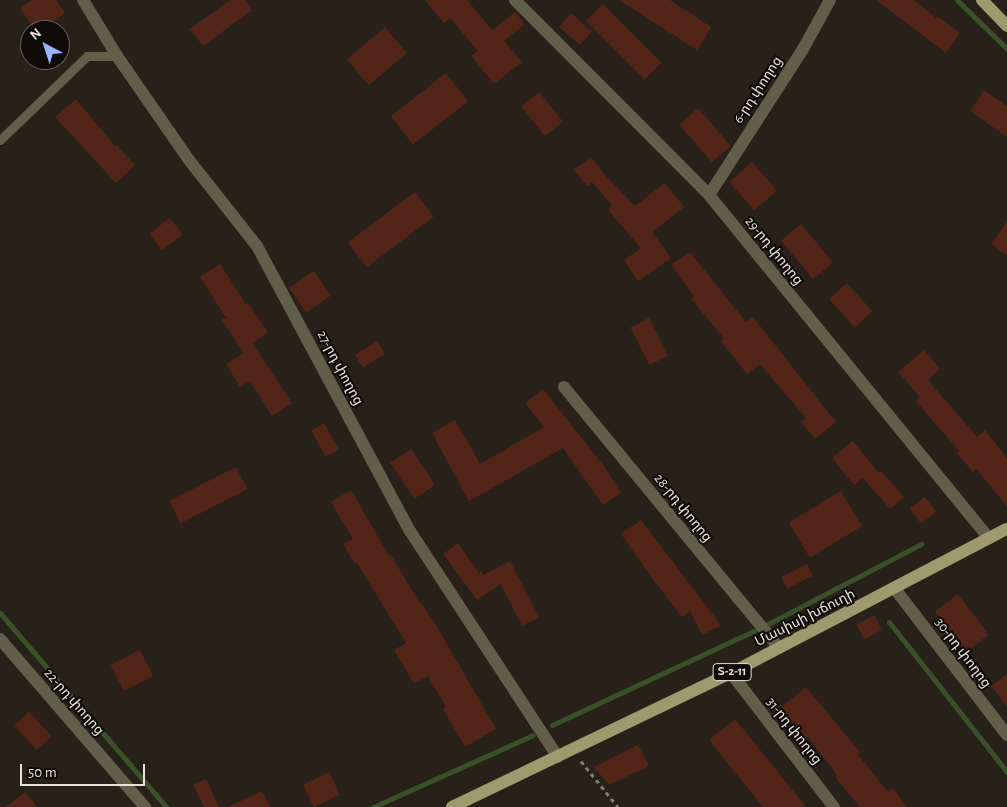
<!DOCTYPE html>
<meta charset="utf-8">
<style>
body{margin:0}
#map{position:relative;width:1007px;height:807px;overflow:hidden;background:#282119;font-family:"Alegreya Sans","Noto Sans Armenian",sans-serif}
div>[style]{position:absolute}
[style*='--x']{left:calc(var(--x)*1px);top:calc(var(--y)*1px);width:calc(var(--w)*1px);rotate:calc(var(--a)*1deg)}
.stream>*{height:5px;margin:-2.5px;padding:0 2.5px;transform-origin:2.5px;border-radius:2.5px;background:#395128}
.building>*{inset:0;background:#522518;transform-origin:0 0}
.path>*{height:3px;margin-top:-1.5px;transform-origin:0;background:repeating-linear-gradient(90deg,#817b74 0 4px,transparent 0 8px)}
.service>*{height:9px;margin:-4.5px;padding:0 4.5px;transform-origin:4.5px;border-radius:4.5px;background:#615e49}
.minor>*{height:12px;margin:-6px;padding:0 6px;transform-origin:6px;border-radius:6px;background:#615e49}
.primary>*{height:12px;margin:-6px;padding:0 6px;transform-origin:6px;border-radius:6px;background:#9f996e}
span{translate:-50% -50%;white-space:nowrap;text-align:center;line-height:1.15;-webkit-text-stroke:4px #0e0b08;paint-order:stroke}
.shield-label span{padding:1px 4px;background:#0e0b08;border:1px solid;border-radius:4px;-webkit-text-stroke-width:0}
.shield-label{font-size:12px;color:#e5e1dc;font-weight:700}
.street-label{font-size:14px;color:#e5e1dc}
.north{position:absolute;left:20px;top:20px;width:50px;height:50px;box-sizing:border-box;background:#0e0b08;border:1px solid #64615d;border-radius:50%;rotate:320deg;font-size:14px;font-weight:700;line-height:20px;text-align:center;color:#e5e1dc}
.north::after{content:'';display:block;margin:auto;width:18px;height:22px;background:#9ab5fd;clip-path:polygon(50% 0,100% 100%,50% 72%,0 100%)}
.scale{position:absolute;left:20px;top:764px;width:125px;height:22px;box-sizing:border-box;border:2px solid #e5e1dc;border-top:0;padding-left:6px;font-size:15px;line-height:18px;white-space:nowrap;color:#e5e1dc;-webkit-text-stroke:4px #0e0b08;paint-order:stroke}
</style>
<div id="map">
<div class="stream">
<div style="--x:957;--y:0;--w:70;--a:44.4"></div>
<div style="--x:0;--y:613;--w:255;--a:49.4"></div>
<div style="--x:889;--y:622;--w:191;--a:51.8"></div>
<div style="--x:768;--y:624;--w:173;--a:-27.6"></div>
<div style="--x:552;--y:725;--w:223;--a:-25"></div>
<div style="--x:373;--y:807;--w:175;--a:-24.2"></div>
</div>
<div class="building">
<div style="clip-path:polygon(32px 0,56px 0,65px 13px,40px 30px,35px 30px,20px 8px)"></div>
<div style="clip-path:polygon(230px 0,245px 0,252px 10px,203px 46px,190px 29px)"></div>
<div style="clip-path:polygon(425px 0,467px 0,492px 30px,515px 12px,525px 24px,504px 41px,522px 62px,494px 84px,471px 56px,478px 51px,450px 18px,444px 23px)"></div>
<div style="clip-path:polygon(619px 0,670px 0,711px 27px,697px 50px)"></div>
<div style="clip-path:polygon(876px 0,914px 0,936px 18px,937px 16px,960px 33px,946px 53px)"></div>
<div style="left:603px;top:4px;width:83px;height:24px;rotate:45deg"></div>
<div style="left:571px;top:13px;width:28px;height:18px;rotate:42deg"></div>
<div style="left:385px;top:27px;width:34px;height:50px;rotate:50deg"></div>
<div style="left:446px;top:73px;width:36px;height:70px;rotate:52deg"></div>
<div style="clip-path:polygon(984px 90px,1007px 106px,1007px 137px,970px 111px)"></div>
<div style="left:539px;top:92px;width:38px;height:23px;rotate:51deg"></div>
<div style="clip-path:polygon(76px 99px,115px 146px,117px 145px,135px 165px,116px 183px,55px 117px)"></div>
<div style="left:698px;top:108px;width:50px;height:25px;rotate:49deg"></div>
<div style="clip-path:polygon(591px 157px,606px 176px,635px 206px,665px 183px,684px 207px,652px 232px,671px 258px,638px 281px,624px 260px,641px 248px,608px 210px,612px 206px,592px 182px,587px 186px,574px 170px)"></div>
<div style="left:752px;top:162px;width:38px;height:30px;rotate:49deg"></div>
<div style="left:415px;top:192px;width:31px;height:84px;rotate:53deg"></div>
<div style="left:170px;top:218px;width:21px;height:26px;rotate:53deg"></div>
<div style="clip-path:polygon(1007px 222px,1007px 255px,991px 244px)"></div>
<div style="left:801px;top:224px;width:50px;height:26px;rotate:50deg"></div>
<div style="clip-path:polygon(690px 252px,746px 322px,753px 317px,836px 422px,815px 439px,801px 422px,806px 418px,760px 364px,747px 374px,721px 341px,724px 338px,691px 299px,694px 296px,671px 265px)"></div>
<div style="clip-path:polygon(220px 264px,246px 304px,248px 303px,268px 332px,252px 343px,292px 403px,272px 416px,250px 381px,240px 387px,226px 364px,244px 353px,222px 320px,226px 318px,200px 277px)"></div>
<div style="left:314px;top:271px;width:30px;height:30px;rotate:56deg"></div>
<div style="left:847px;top:283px;width:38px;height:24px;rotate:48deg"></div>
<div style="left:649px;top:318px;width:42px;height:21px;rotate:63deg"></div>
<div style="left:377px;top:341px;width:15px;height:26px;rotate:58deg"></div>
<div style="clip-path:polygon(924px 350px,940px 369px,928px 380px,977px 437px,985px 430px,1007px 458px,1007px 506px,976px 469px,973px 472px,957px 453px,959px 451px,916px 401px,920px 397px,898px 372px)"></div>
<div style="clip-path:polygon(543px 389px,603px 465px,621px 493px,603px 505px,563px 448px,469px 501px,432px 433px,455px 420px,480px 464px,544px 427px,525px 403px)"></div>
<div style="left:324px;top:423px;width:30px;height:15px;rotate:60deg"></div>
<div style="clip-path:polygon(853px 441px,879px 473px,881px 471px,904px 497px,890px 509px,863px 478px,854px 485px,832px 458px)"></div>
<div style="left:411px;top:449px;width:43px;height:25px;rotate:56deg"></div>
<div style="left:236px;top:467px;width:25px;height:75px;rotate:63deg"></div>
<div style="clip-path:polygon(351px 490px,389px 556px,391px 555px,420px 604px,422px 604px,436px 625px,496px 729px,465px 747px,443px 709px,446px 707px,428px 676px,414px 684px,394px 650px,406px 643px,357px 563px,355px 564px,343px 544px,353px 539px,331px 502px)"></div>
<div style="left:841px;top:491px;width:41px;height:61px;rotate:59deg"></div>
<div style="left:925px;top:497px;width:19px;height:19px;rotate:54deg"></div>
<div style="clip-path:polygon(641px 520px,717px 620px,720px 626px,702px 635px,690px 611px,682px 617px,652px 578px,621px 534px)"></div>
<div style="clip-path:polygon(458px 543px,479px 573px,481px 571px,483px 575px,510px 561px,539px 617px,522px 626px,501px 584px,477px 600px,443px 554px)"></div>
<div style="left:807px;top:564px;width:13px;height:29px;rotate:63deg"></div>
<div style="left:958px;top:594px;width:51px;height:29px;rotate:53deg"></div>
<div style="left:874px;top:615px;width:17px;height:20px;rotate:62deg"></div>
<div style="left:140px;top:650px;width:29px;height:33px;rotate:63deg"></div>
<div style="clip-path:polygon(1007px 674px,1007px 707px,991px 686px)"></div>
<div style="clip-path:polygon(806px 687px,861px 753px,858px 755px,888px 792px,893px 788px,907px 807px,860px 807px,835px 777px,837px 775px,808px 737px,805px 739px,780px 708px)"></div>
<div style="left:29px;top:712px;width:33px;height:20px;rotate:47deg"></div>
<div style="clip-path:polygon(735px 719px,795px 793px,806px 807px,763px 807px,709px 740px)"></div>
<div style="clip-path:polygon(638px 745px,649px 766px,609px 785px,594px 767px)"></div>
<div style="left:329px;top:772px;width:25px;height:29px;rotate:64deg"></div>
<div style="clip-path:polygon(206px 779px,219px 807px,204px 807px,193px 785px)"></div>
<div style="clip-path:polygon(262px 791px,270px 807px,228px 807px)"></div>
<div style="clip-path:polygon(25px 792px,37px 807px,6px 807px)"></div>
</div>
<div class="path">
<div style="--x:581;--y:761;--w:59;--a:51.2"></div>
</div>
<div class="service">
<div style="--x:0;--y:140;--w:121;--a:-44"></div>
<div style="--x:87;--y:56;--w:30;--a:0"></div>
</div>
<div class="minor">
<div style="--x:83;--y:0;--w:66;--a:58.7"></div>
<div style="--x:117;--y:56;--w:126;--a:55.3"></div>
<div style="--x:189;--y:160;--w:110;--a:51.7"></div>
<div style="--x:257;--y:246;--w:323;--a:61.8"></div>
<div style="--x:410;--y:531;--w:270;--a:56.8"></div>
<div style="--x:515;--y:0;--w:275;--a:45.1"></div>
<div style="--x:709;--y:195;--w:443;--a:50.8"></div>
<div style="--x:709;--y:195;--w:174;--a:-57.2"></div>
<div style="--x:803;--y:49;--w:56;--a:-61.1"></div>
<div style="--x:564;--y:387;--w:338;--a:50.5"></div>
<div style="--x:895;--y:589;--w:184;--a:52.5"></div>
<div style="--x:0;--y:639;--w:222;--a:49.2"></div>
<div style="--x:731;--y:673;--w:169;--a:52.5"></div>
</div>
<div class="primary">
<div style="--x:982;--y:0;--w:36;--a:46"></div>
<div style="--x:452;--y:807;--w:310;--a:-25.7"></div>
<div style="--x:731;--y:673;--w:311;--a:-27.6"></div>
</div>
<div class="shield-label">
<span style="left:732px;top:672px">Տ-2-11</span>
</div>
<div class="street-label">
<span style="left:758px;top:90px;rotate:-57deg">6-րդ փողոց</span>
<span style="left:774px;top:251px;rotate:51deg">29-րդ փողոց</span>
<span style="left:340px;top:368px;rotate:62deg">27-րդ փողոց</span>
<span style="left:683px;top:508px;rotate:51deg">28-րդ փողոց</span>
<span style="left:805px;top:618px;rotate:-27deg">Մասիսի խճուղի</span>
<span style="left:963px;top:653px;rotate:53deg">30-րդ փողոց</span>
<span style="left:74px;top:702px;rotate:49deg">22-րդ փողոց</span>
<span style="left:794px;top:731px;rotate:52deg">31-րդ փողոց</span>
</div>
<div class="north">N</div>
<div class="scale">50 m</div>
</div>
